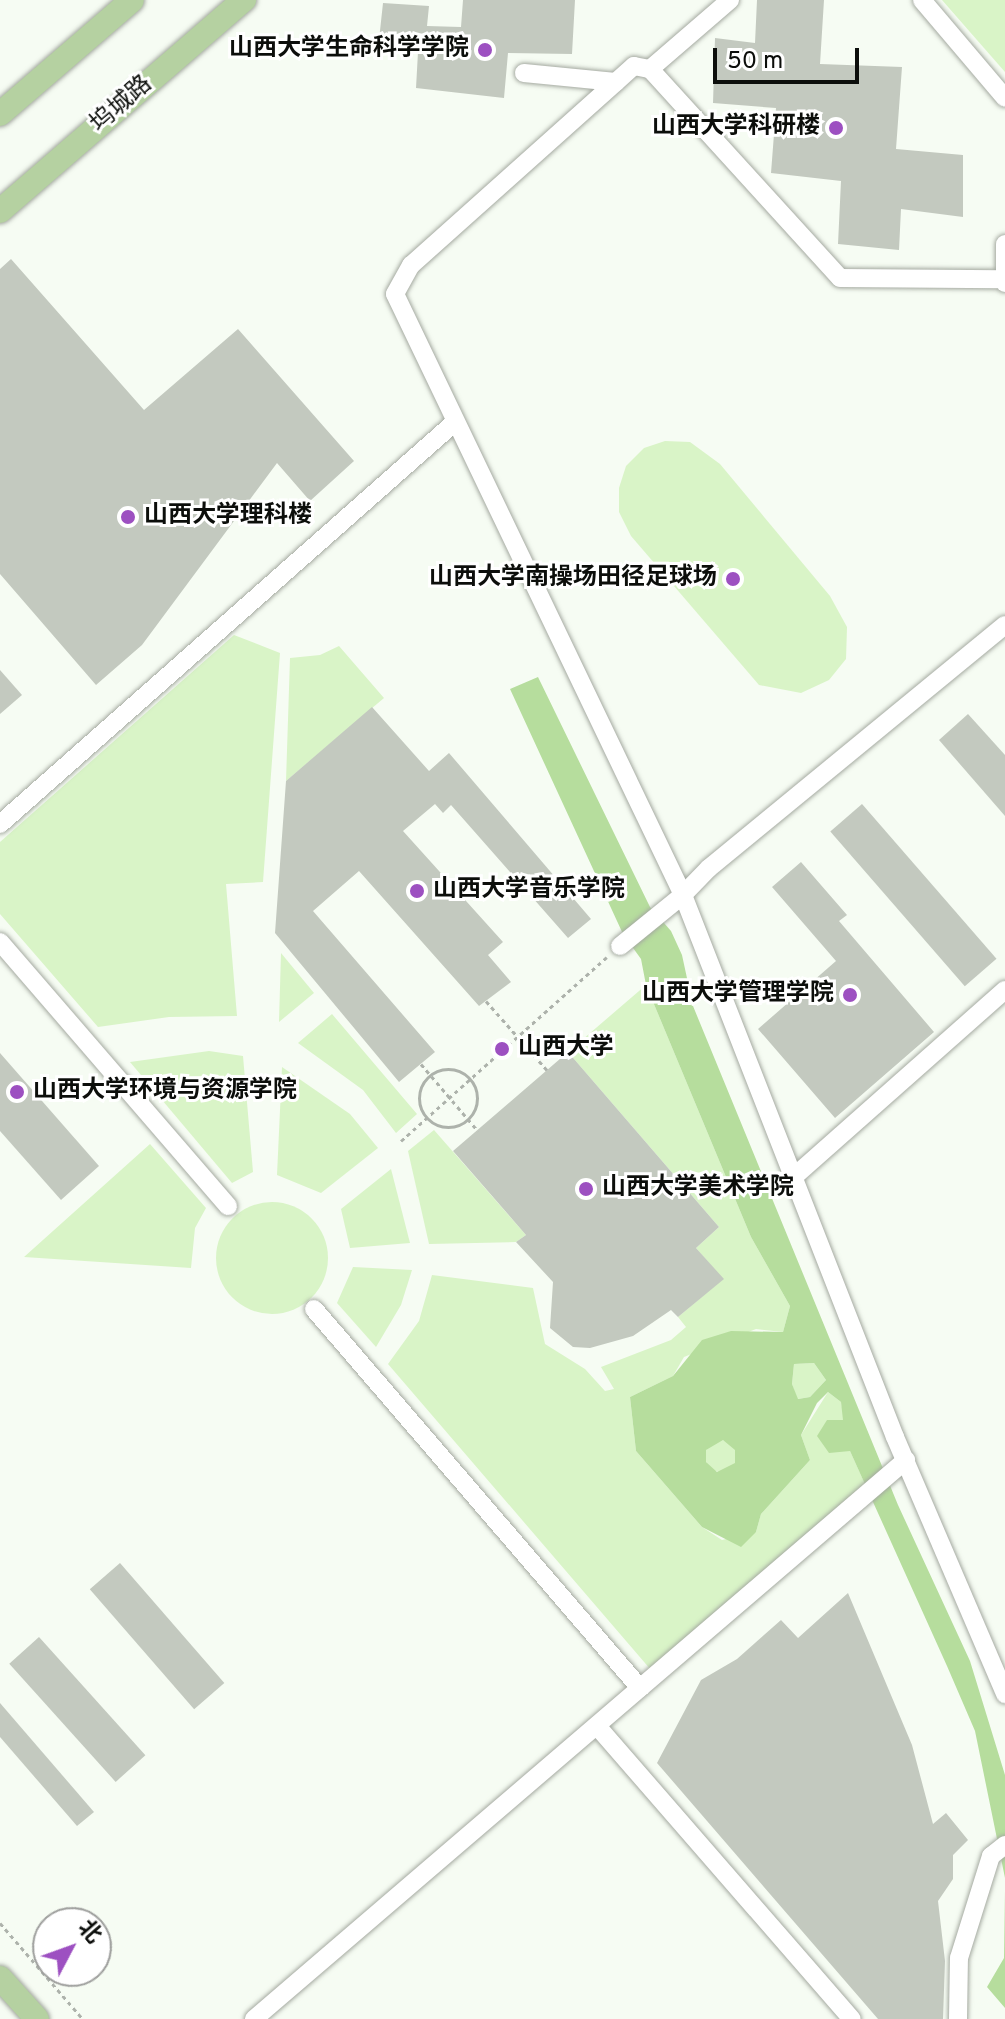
<!DOCTYPE html>
<meta charset="utf-8">
<style>
body{margin:0}
#map{position:relative;width:1005px;height:2019px;overflow:hidden;background:#f6fcf3;font-family:Overpass,"Noto Sans SC",sans-serif}
div>[style]{position:absolute}
[style*='--x']{left:calc(var(--x)*1px);top:calc(var(--y)*1px);width:calc(var(--w)*1px);rotate:calc(var(--a)*1deg)}
.green>*{inset:0;background:#d9f4c7}
.round{border-radius:50%}
.water>*{inset:0;background:#b6dd9d}
.building>*{inset:0;background:#c3c9bf;transform-origin:0 0}
.path>*{height:3px;margin-top:-1.5px;transform-origin:0;background:repeating-linear-gradient(90deg,#adb2ab 0 4px,transparent 0 8px)}
.roads{filter:drop-shadow(0 0 2px #a5aaa1) drop-shadow(0 0 2px #a5aaa1)}
.minor>*{height:18px;margin:-9px;padding:0 9px;transform-origin:9px;border-radius:9px;background:#fff}
.major>*{height:24px;margin:-12px;padding:0 12px;transform-origin:12px;border-radius:12px;background:#b5d1a1}
.path-bridge>*{height:3px;margin-top:-1.5px;transform-origin:0;background:repeating-linear-gradient(90deg,#adb2ab 0 4px,transparent 0 8px)}
.path-bridge>.ring{margin:-1.5px;padding:0;box-sizing:content-box;background:none;border:3px solid #adb2ab;border-radius:50%}
.dots>*{width:22px;height:22px;translate:-50% -50%;box-sizing:border-box;border:4px solid #fff;border-radius:50%}
span{translate:-50% -50%;white-space:nowrap;text-align:center;line-height:1.15;-webkit-text-stroke:6px #fff;paint-order:stroke}
.poi-label{font-size:24px;color:#0c0e0b;font-weight:700}
.right{translate:-100% -50%;text-align:right}
.left{translate:0 -50%;text-align:left}
.street-label{font-size:24px;color:#0c0e0b}
.north{position:absolute;left:32px;top:1907px;width:80px;height:80px;box-sizing:border-box;background:#fff;border:2px solid #9e9f9d;border-radius:50%;rotate:49deg;font-size:22px;font-weight:700;line-height:32px;text-align:center;color:#0c0e0b}
.north::after{content:'';display:block;margin:auto;width:28px;height:36px;background:#9d50c1;clip-path:polygon(50% 0,100% 100%,50% 72%,0 100%)}
.scale{position:absolute;left:713px;top:48px;width:146px;height:36px;box-sizing:border-box;border:4px solid #0c0e0b;border-top:0;padding-left:10px;font-size:24px;line-height:28px;white-space:nowrap;color:#0c0e0b;-webkit-text-stroke:6px #fff;paint-order:stroke}
</style>
<div id="map">
<div class="green">
<div style="clip-path:polygon(942px 0,1005px 0,1005px 72px)"></div>
<div style="clip-path:polygon(665px 441px,690px 442px,720px 464px,830px 596px,847px 627px,846px 659px,829px 680px,801px 693px,759px 685px,631px 536px,619px 512px,619px 488px,626px 466px,644px 448px)"></div>
<div style="clip-path:polygon(234px 635px,280px 653px,263px 882px,226px 884px,237px 1016px,169px 1017px,98px 1027px,0 914px,0 842px)"></div>
<div style="clip-path:polygon(339px 646px,384px 698px,286px 781px,290px 658px,320px 655px)"></div>
<div style="clip-path:polygon(281px 953px,314px 993px,279px 1022px)"></div>
<div style="clip-path:polygon(646px 985px,751px 1237px,790px 1306px,783px 1332px,756px 1329px,684px 1357px,673px 1376px,630px 1397px,636px 1451px,702px 1527px,722px 1540px,756px 1532px,761px 1514px,810px 1460px,801px 1435px,828px 1392px,841px 1402px,850px 1451px,865px 1484px,651px 1670px,388px 1364px,419px 1321px,432px 1275px,533px 1288px,545px 1344px,585px 1369px,605px 1391px,614px 1389px,601px 1367px,671px 1340px,686px 1327px,678px 1317px,723px 1279px,696px 1248px,719px 1227px,568px 1052px)"></div>
<div style="clip-path:polygon(332px 1014px,417px 1114px,396px 1133px,363px 1090px,298px 1043px)"></div>
<div style="clip-path:polygon(209px 1051px,243px 1056px,253px 1172px,232px 1183px,130px 1062px)"></div>
<div style="clip-path:polygon(282px 1067px,350px 1114px,378px 1148px,321px 1193px,277px 1175px)"></div>
<div style="clip-path:polygon(434px 1130px,526px 1235px,516px 1242px,429px 1244px,408px 1151px)"></div>
<div style="clip-path:polygon(150px 1144px,206px 1208px,195px 1228px,191px 1268px,24px 1257px)"></div>
<div style="clip-path:polygon(391px 1169px,410px 1243px,350px 1248px,341px 1209px)"></div>
<div class="round" style="left:216px;top:1202px;width:112px;height:112px"></div>
<div style="clip-path:polygon(353px 1267px,412px 1270px,401px 1305px,376px 1347px,337px 1303px)"></div>
<div style="clip-path:polygon(814px 1363px,826px 1380px,810px 1397px,797px 1399px,792px 1384px,794px 1364px)"></div>
<div class="round" style="left:705px;top:1440px;width:32px;height:32px"></div>
</div>
<div class="water">
<div style="clip-path:polygon(evenodd,538px 677px,650px 907px,671px 931px,682px 955px,693px 1006px,898px 1505px,970px 1661px,1005px 1775px,1005px 1878px,975px 1731px,947px 1666px,850px 1451px,829px 1453px,817px 1436px,827px 1420px,843px 1420px,841px 1402px,828px 1392px,817px 1403px,801px 1435px,810px 1460px,761px 1514px,756px 1532px,741px 1547px,702px 1527px,636px 1451px,630px 1397px,673px 1376px,702px 1340px,731px 1331px,783px 1332px,790px 1306px,751px 1237px,646px 985px,641px 959px,623px 934px,510px 689px,538px 677px,814px 1363px,826px 1380px,810px 1397px,798px 1399px,792px 1384px,794px 1364px,814px 1363px,538px 677px,723px 1440px,735px 1450px,735px 1463px,717px 1472px,706px 1462px,706px 1450px,723px 1440px)"></div>
<div style="clip-path:polygon(1005px 1890px,1005px 2008px,987px 1987px,1004px 1958px)"></div>
</div>
<div class="building">
<div style="clip-path:polygon(463px 0,575px 0,572px 54px,508px 53px,504px 98px,416px 88px,418px 52px,378px 49px,383px 3px,429px 6px,427px 26px,461px 27px)"></div>
<div style="clip-path:polygon(757px 0,824px 0,820px 64px,902px 67px,896px 149px,963px 155px,963px 217px,901px 209px,899px 250px,838px 244px,841px 181px,771px 173px,776px 108px,713px 103px,715px 38px,755px 43px)"></div>
<div style="clip-path:polygon(11px 259px,144px 410px,238px 329px,354px 461px,310px 501px,277px 463px,142px 645px,96px 685px,0 574px,0 269px)"></div>
<div style="clip-path:polygon(0 670px,22px 695px,0 714px)"></div>
<div style="clip-path:polygon(372px 707px,429px 771px,449px 753px,591px 919px,568px 938px,451px 805px,443px 813px,435px 804px,403px 831px,503px 942px,488px 955px,511px 982px,479px 1006px,359px 871px,313px 911px,435px 1052px,399px 1082px,275px 933px,286px 781px)"></div>
<div style="clip-path:polygon(968px 714px,1005px 755px,1005px 816px,939px 740px)"></div>
<div style="left:862px;top:804px;width:205px;height:42px;rotate:49deg"></div>
<div style="clip-path:polygon(801px 862px,847px 915px,839px 921px,934px 1032px,835px 1118px,758px 1029px,836px 961px,772px 887px)"></div>
<div style="clip-path:polygon(568px 1052px,719px 1227px,696px 1248px,724px 1279px,678px 1317px,671px 1310px,633px 1336px,590px 1348px,573px 1347px,550px 1328px,553px 1282px,516px 1242px,526px 1235px,453px 1151px)"></div>
<div style="clip-path:polygon(0 1053px,99px 1166px,61px 1200px,0 1131px)"></div>
<div style="left:120px;top:1563px;width:159px;height:40px;rotate:49deg"></div>
<div style="clip-path:polygon(848px 1593px,912px 1745px,933px 1824px,946px 1813px,968px 1840px,953px 1855px,953px 1879px,938px 1901px,945px 1961px,943px 2019px,878px 2019px,657px 1763px,701px 1680px,737px 1659px,781px 1620px,798px 1638px)"></div>
<div style="left:39px;top:1637px;width:159px;height:40px;rotate:48deg"></div>
<div style="clip-path:polygon(0 1703px,94px 1812px,77px 1826px,0 1737px)"></div>
</div>
<div class="path">
<div style="--x:401;--y:1141;--w:276;--a:-41.8"></div>
<div style="--x:0;--y:1923;--w:127;--a:49.2"></div>
</div>
<div class="roads">
<div class="minor">
<div style="--x:730;--y:0;--w:106;--a:139.2"></div>
<div style="--x:650;--y:69;--w:282;--a:47.7"></div>
<div style="--x:840;--y:278;--w:162;--a:0.4"></div>
<div style="--x:922;--y:0;--w:128;--a:49.7"></div>
<div style="--x:524;--y:73;--w:92;--a:5.6"></div>
<div style="--x:616;--y:82;--w:24;--a:-42"></div>
<div style="--x:634;--y:66;--w:16;--a:11"></div>
<div style="--x:616;--y:82;--w:275;--a:138.2"></div>
<div style="--x:411;--y:265;--w:33;--a:119"></div>
<div style="--x:395;--y:294;--w:666;--a:64.4"></div>
<div style="--x:683;--y:895;--w:81;--a:141"></div>
<div style="--x:1005;--y:244;--w:39;--a:90"></div>
<div style="--x:1005;--y:625;--w:383;--a:140.6"></div>
<div style="--x:709;--y:868;--w:37;--a:134"></div>
<div style="--x:683;--y:895;--w:582;--a:68.64"></div>
<div style="--x:895;--y:1437;--w:280;--a:66.8"></div>
<div style="--x:0;--y:824;--w:607;--a:-41.46"></div>
<div style="--x:0;--y:942;--w:349;--a:49.2"></div>
<div style="--x:797;--y:1174;--w:278;--a:-41.5"></div>
<div style="--x:314;--y:1309;--w:500;--a:49.3"></div>
<div style="--x:597;--y:1726;--w:388;--a:49"></div>
<div style="--x:254;--y:2019;--w:859;--a:-40.61"></div>
<div style="--x:958;--y:2019;--w:61;--a:-89.1"></div>
<div style="--x:959;--y:1958;--w:107;--a:-72.6"></div>
<div style="--x:991;--y:1856;--w:18;--a:-38"></div>
</div>
<div class="major">
<div style="--x:0;--y:114;--w:174;--a:-40.8"></div>
<div style="--x:0;--y:211;--w:323;--a:-40.9"></div>
<div style="--x:0;--y:1978;--w:55;--a:47.9"></div>
</div>
</div>
<div class="path-bridge">
<div style="--x:486;--y:1001;--w:92;--a:48.5"></div>
<div style="--x:421;--y:1064;--w:88;--a:49.6"></div>
<div class="ring" style="left:419px;top:1069px;width:55px;height:55px"></div>
</div>
<div class="dots">
<div style="left:485px;top:50px;background:#9d50c1"></div>
<div style="left:836px;top:128px;background:#9d50c1"></div>
<div style="left:128px;top:517px;background:#9d50c1"></div>
<div style="left:733px;top:579px;background:#9d50c1"></div>
<div style="left:417px;top:891px;background:#9d50c1"></div>
<div style="left:850px;top:995px;background:#9d50c1"></div>
<div style="left:502px;top:1049px;background:#9d50c1"></div>
<div style="left:17px;top:1092px;background:#9d50c1"></div>
<div style="left:586px;top:1189px;background:#9d50c1"></div>
</div>
<div class="poi-label">
<span class="right" style="left:469px;top:50px">山西大学生命科学学院</span>
<span class="right" style="left:820px;top:128px">山西大学科研楼</span>
<span class="left" style="left:144px;top:517px">山西大学理科楼</span>
<span class="right" style="left:717px;top:579px">山西大学南操场田径足球场</span>
<span class="left" style="left:433px;top:891px">山西大学音乐学院</span>
<span class="right" style="left:834px;top:995px">山西大学管理学院</span>
<span class="left" style="left:518px;top:1049px">山西大学</span>
<span class="left" style="left:33px;top:1092px">山西大学环境与资源学院</span>
<span class="left" style="left:602px;top:1189px">山西大学美术学院</span>
</div>
<div class="street-label">
<span style="left:122px;top:105px;rotate:-41deg">坞城路</span>
</div>
<div class="north">北</div>
<div class="scale">50 m</div>
</div>
